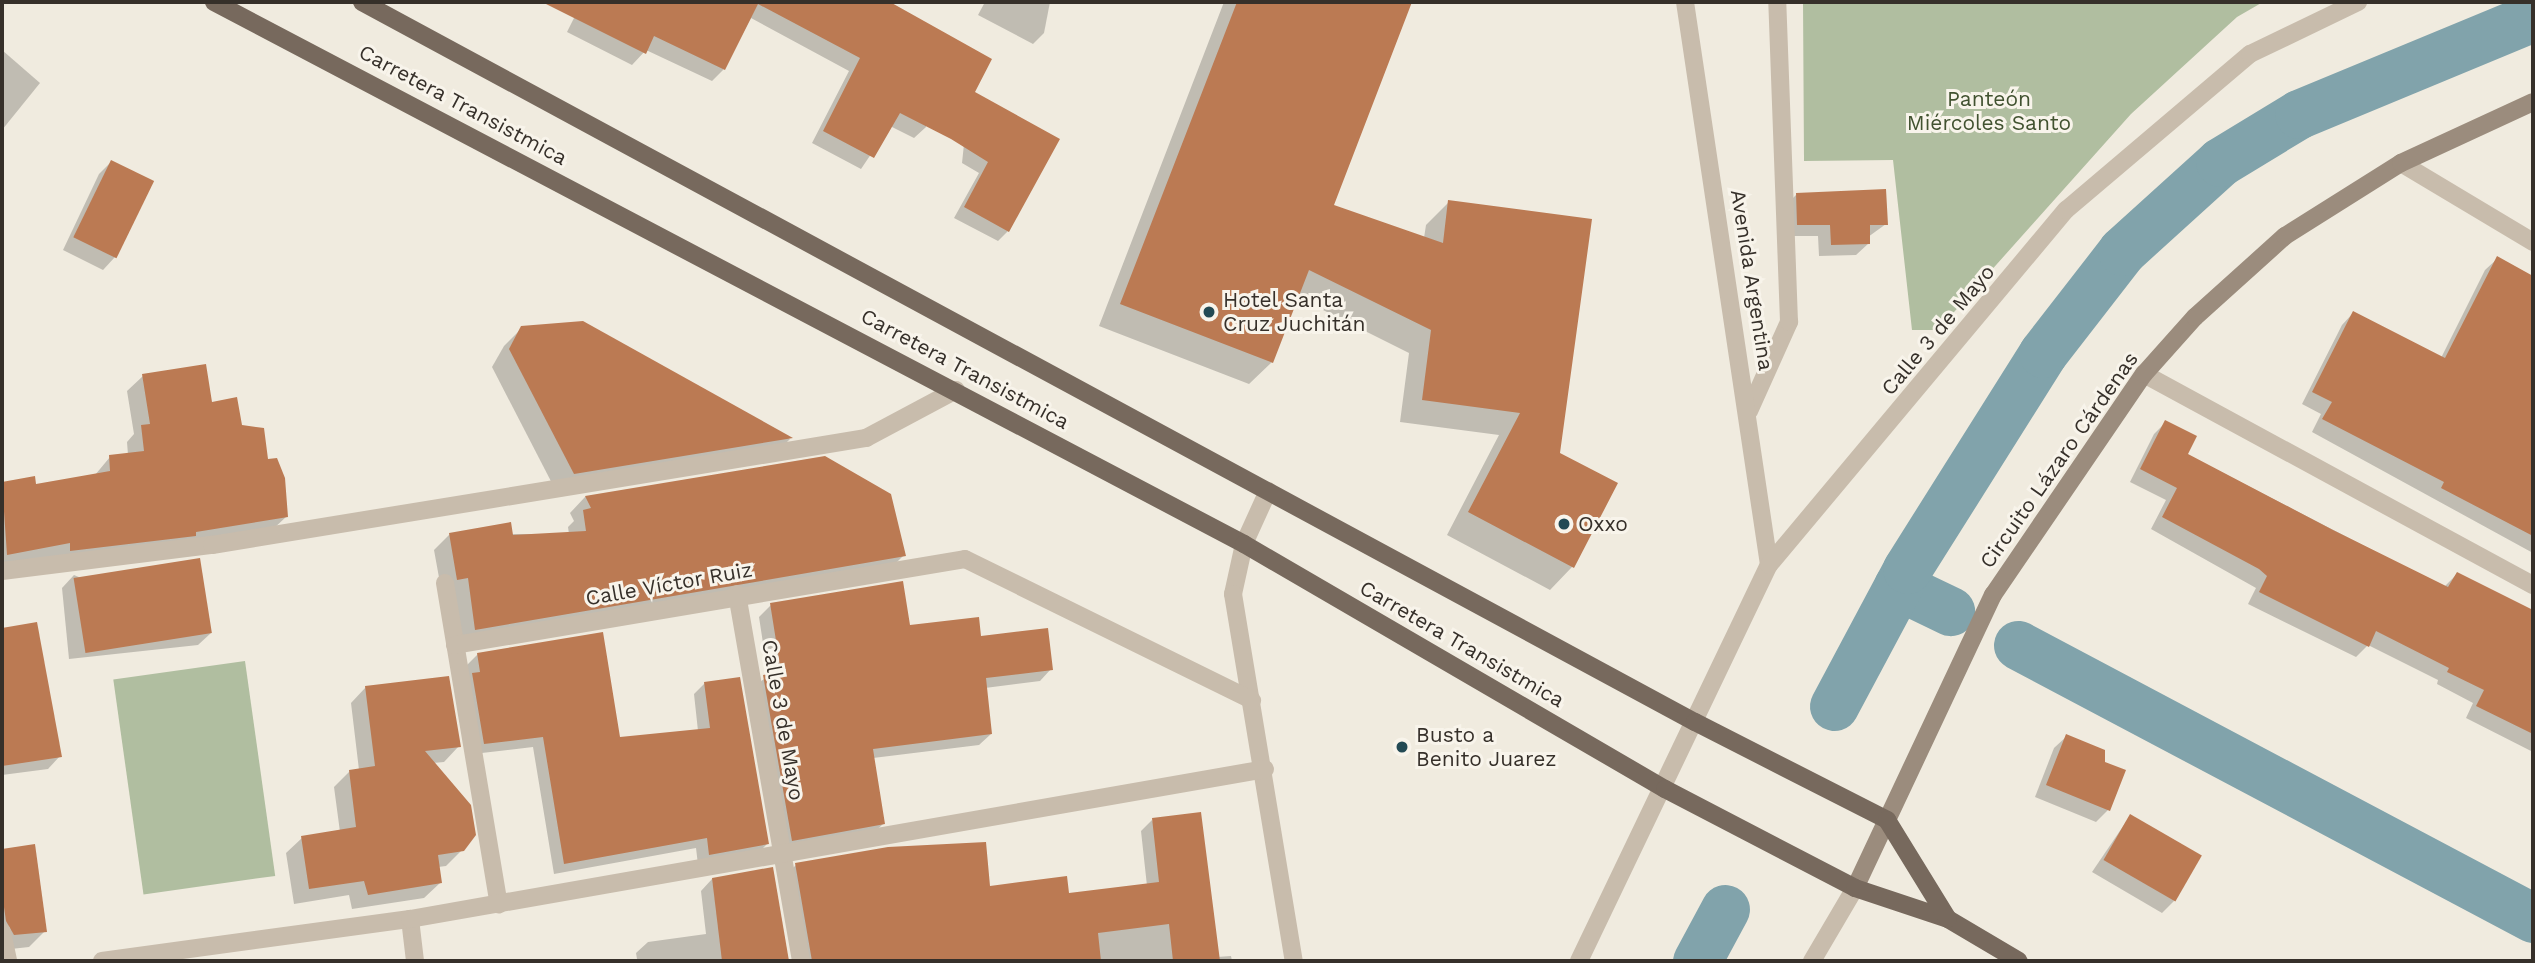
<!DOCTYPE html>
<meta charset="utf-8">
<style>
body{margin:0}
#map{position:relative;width:2535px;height:963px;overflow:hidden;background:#f0ebdf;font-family:"Work Sans",sans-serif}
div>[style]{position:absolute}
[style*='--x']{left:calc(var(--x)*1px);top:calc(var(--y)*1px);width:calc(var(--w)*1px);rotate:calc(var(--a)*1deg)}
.green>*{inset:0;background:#b0bea0;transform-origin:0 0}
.shadow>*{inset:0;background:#0003}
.canal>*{height:49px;margin:-24.5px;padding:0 24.5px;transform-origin:24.5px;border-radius:24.5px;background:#81a3ab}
.building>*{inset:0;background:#bb7a53;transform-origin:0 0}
.minor>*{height:18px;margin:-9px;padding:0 9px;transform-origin:9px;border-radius:9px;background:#c8bcac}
.tertiary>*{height:18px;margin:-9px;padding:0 9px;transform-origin:9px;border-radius:9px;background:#c8bcac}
.secondary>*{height:18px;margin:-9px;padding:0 9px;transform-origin:9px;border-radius:9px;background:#9b8c7d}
.primary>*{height:18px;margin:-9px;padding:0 9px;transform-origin:9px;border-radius:9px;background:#77695d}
.dots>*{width:19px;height:19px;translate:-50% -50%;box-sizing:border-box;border:4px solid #f8f4eb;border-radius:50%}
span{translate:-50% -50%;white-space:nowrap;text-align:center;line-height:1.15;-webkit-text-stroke:6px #f8f4eb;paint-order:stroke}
.park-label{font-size:21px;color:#415230}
.street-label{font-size:21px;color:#36302a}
.poi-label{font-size:21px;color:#36302a}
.left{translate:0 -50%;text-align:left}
.frame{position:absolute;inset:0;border:4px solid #36302a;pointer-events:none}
</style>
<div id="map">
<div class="green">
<div style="clip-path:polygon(1803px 2px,2263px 2px,2237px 17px,2131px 114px,1938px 330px,1912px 330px,1893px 160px,1804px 161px)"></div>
<div style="left:245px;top:661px;width:217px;height:133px;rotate:82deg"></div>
</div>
<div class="shadow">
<div style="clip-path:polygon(568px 2px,887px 2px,922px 22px,926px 127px,914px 138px,890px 126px,861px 169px,812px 143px,849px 71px,751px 18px,724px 69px,712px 81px,646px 50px,632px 65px,567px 32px,576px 14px,565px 9px)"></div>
<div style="clip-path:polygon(985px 2px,1050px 2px,1044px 33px,1033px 44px,978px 15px)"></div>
<div style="clip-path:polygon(1224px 2px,1411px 2px,1332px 206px,1424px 238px,1426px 225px,1449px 202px,1558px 454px,1615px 484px,1572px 567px,1550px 590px,1447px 535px,1499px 435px,1400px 422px,1409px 353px,1297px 297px,1272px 362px,1249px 384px,1099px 326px)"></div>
<div style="clip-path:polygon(2px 50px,40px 83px,2px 130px)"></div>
<div style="clip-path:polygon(978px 96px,1008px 231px,998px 241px,954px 218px,979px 173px,962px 163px,968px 106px)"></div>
<div style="clip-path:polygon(111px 162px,152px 182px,115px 257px,103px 270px,63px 250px,99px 174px)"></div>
<div style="clip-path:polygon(1796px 195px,1886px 224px,1868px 237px,1869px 243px,1856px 255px,1819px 256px,1818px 236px,1785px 236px,1784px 207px)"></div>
<div style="clip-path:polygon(2497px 259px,2533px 278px,2529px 292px,2533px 295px,2533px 553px,2312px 432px,2321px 414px,2302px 404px,2342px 325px,2353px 313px,2441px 358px,2485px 270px)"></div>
<div style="clip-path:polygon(583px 322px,790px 439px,774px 455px,556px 491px,492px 367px,504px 346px,522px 328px)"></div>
<div style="clip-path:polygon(143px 376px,211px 404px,241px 426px,266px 461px,287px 516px,271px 531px,2px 568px,2px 484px,34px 478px,35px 486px,95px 475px,110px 457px,128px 455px,127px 442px,134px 434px,127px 391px)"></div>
<div style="clip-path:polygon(2166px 422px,2186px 454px,2444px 587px,2457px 574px,2533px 612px,2533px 752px,2466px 718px,2473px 703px,2437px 684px,2438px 680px,2368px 645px,2356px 657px,2248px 604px,2256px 588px,2151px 529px,2166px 500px,2130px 482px,2154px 434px)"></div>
<div style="clip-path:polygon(824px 458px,904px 555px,888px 571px,460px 645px,442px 594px,434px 550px,450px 534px,569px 534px,568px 527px,574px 521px,570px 513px,585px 497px)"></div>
<div style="clip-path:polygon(74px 575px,211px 633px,198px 645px,69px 659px,62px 588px)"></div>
<div style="clip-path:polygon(771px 605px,979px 638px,1051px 669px,1040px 681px,985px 688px,991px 734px,979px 745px,873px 758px,883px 824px,871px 835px,780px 851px,752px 688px,768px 676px,759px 617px)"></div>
<div style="clip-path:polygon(36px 624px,60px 756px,48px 769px,2px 775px,2px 630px)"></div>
<div style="clip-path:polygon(478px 654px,619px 739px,698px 731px,694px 694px,705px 683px,767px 844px,756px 855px,698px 865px,696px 848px,554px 874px,533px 747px,473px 754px,467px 665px)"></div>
<div style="clip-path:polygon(366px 687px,459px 746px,444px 762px,433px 763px,462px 850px,446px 866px,438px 867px,440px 883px,424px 898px,352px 909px,349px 895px,294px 904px,286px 853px,302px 838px,340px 832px,334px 787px,350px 771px,359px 770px,351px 703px)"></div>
<div style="clip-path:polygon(2067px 736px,2103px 763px,2108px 810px,2096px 822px,2035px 797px,2054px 748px)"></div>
<div style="clip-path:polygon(2130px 816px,2174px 901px,2162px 913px,2092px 872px)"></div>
<div style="clip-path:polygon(1152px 820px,1217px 957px,1231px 956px,1232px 961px,799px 961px,785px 876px,796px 865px,1068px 895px,1147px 886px,1141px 831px)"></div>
<div style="clip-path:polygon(34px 846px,45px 931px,29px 947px,2px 950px,2px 851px)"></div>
<div style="clip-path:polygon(772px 869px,788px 961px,619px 961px,637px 959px,636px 953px,648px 942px,706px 934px,701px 891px,712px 879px)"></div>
</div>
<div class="canal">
<div style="--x:1898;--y:586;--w:58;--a:25.7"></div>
<div style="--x:2018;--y:645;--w:583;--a:27.93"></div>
<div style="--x:1834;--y:706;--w:155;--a:-61.9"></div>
<div style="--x:1907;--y:569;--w:255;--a:-57.8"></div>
<div style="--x:2043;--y:353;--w:129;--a:-52.2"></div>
<div style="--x:2122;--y:251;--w:132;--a:-42.2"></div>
<div style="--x:2220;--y:162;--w:92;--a:-31.3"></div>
<div style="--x:2299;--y:114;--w:253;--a:-22.5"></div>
<div style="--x:1697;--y:961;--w:59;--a:-61.7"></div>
</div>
<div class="building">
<div style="clip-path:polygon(542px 2px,890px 2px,992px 59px,975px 92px,1060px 139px,1009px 232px,964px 207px,988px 162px,951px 139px,900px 113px,874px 158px,823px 131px,860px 58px,758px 4px,725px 70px,654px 36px,646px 54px)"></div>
<div style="clip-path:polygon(1237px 2px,1412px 2px,1334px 205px,1443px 243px,1448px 200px,1592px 219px,1560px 453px,1618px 483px,1574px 568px,1468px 512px,1520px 413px,1422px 400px,1431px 330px,1309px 270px,1273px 363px,1120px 304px)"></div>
<div style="left:111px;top:160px;width:48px;height:86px;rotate:26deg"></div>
<div style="clip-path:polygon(1886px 189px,1888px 225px,1870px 225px,1870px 244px,1831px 245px,1830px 225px,1797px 225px,1796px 193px)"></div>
<div style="clip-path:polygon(2497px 256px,2533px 276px,2533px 536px,2441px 488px,2444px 482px,2322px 419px,2332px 402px,2312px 392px,2353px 311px,2445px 358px)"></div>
<div style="clip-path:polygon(583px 321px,793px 438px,574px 474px,509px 349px,521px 326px)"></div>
<div style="clip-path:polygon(206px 364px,212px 402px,237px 397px,242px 425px,264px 428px,268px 459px,277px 458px,285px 478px,288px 517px,196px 532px,196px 536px,70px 551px,70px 543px,7px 555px,2px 482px,35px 476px,36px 484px,110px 471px,109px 455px,144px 451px,141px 425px,150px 424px,142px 374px)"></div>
<div style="clip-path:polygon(2165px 420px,2197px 436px,2188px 454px,2333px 530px,2448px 587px,2457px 572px,2533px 610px,2533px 734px,2476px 706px,2484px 690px,2447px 672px,2449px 668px,2376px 631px,2369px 647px,2259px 592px,2267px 576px,2259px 569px,2162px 517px,2177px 488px,2140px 469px)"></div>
<div style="clip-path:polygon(825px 456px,891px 494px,906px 556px,475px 630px,468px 578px,457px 580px,449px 533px,511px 522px,513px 535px,586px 531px,583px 510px,591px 508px,585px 496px)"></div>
<div style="left:200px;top:558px;width:76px;height:128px;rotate:81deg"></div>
<div style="clip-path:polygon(903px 581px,910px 625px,979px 617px,981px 636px,1048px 628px,1053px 670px,986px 678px,992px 734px,873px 749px,885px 824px,792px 841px,763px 675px,781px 672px,770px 603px)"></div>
<div style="clip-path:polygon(37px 622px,62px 757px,2px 766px,2px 628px)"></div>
<div style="clip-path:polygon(603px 632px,620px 737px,710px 728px,704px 682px,740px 677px,769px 844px,709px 855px,707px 838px,564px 864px,543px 737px,484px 744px,472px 673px,480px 672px,477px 653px)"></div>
<div style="clip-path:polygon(449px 676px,461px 747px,425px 751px,471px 805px,476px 835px,464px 851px,438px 855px,442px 883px,368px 895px,364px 881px,309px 889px,301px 836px,356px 827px,349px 770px,375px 766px,365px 686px)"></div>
<div style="clip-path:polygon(2066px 734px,2105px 750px,2105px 762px,2126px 770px,2110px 811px,2046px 785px)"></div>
<div style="clip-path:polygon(1201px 812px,1220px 961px,1173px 961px,1169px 924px,1098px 933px,1101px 961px,812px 961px,795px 863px,888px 847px,986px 842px,990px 886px,1067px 876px,1069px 893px,1159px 882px,1152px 818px)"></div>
<div style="left:2130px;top:814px;width:83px;height:53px;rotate:30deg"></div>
<div style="clip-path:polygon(35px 844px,47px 932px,14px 935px,6px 921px,2px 893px,2px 849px)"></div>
<div style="clip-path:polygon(773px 867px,789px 961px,722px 961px,712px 878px)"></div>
</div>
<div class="minor">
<div style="--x:2401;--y:163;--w:154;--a:30.9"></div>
<div style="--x:2144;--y:374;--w:443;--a:28.5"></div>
<div style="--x:1749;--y:411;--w:98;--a:-65.8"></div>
<div style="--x:1789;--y:322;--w:320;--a:-92.1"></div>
<div style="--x:1268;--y:491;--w:58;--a:114.4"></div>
<div style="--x:1244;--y:544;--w:51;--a:102.4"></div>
<div style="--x:1233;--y:594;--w:372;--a:80.6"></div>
<div style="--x:2;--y:571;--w:212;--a:-7.1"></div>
<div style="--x:212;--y:545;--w:663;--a:-9.29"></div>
<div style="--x:866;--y:438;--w:102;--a:-28.1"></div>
<div style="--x:445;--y:583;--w:326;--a:80.5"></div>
<div style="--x:737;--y:594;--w:373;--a:80.1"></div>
<div style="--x:455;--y:645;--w:517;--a:-9.57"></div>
<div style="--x:965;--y:559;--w:320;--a:26.2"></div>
<div style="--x:410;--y:919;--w:42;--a:83.2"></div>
<div style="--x:2;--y:932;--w:30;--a:78"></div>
<div style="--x:102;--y:961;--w:311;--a:-7.8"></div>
<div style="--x:410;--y:919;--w:868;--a:-9.95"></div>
</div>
<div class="tertiary">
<div style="--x:1685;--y:2;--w:569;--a:81.51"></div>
<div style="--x:1579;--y:961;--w:439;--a:-64.4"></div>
<div style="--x:1769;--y:565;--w:463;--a:-50.1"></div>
<div style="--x:2066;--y:210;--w:241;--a:-40.3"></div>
<div style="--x:2250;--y:54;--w:120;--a:-25.7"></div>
<div style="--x:1812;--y:961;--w:85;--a:-59.5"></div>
</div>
<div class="secondary">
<div style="--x:1855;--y:888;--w:324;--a:-64.8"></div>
<div style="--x:1993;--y:595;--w:268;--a:-55.7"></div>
<div style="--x:2144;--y:374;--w:76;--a:-48.2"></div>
<div style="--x:2195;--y:317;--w:121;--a:-42"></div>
<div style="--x:2285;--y:236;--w:137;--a:-32.2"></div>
<div style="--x:2401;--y:163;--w:145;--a:-24.8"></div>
</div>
<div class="primary">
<div style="--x:214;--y:2;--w:1164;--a:27.75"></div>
<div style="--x:1244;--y:544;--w:487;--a:30.2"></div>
<div style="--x:1665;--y:789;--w:214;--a:27.5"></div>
<div style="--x:1855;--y:888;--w:98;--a:18.4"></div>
<div style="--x:1948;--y:919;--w:82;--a:30.6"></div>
<div style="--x:362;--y:2;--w:1515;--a:28.38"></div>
<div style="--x:1695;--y:722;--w:216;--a:27"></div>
<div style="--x:1887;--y:820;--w:116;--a:58.4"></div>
</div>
<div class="dots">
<div style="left:1209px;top:312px;background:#234a54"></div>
<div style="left:1564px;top:524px;background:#234a54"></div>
<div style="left:1402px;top:747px;background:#234a54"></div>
</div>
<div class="park-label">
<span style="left:1989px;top:111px">Panteón<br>Miércoles Santo</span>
</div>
<div class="street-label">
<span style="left:463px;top:105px;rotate:28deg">Carretera Transistmica</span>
<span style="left:1752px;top:280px;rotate:81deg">Avenida Argentina</span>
<span style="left:1938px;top:330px;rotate:-50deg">Calle 3 de Mayo</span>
<span style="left:965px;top:369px;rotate:28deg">Carretera Transistmica</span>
<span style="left:2059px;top:460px;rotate:-55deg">Circuito Lázaro Cárdenas</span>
<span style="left:669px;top:584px;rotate:-10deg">Calle Víctor Ruiz</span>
<span style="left:1462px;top:644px;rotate:30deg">Carretera Transistmica</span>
<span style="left:783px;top:720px;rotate:80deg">Calle 3 de Mayo</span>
</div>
<div class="poi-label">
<span class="left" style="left:1223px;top:312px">Hotel Santa<br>Cruz Juchitán</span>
<span class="left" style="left:1578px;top:524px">Oxxo</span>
<span class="left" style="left:1416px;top:747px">Busto a<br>Benito Juarez</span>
</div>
<div class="frame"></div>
</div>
